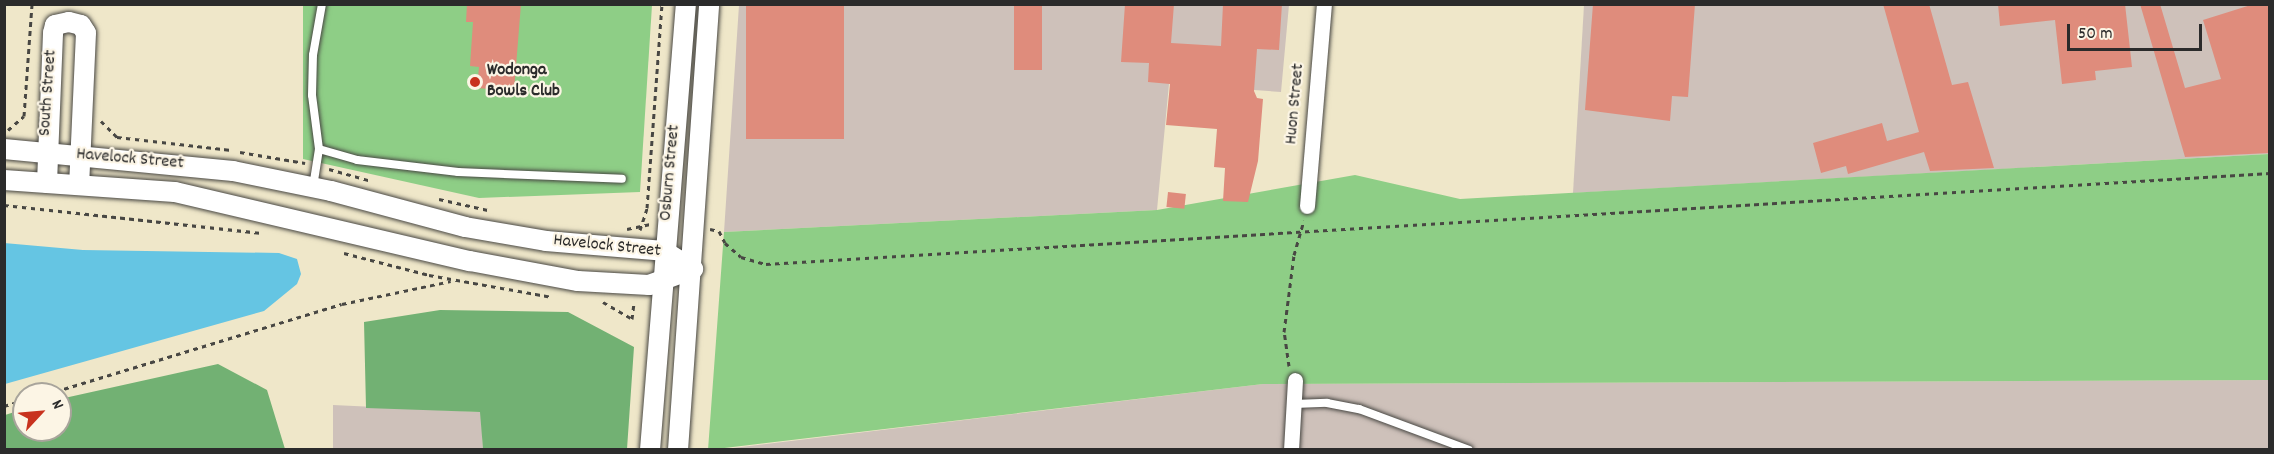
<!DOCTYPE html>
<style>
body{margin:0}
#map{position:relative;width:2274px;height:454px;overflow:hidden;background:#efe7c9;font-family:Dekko,sans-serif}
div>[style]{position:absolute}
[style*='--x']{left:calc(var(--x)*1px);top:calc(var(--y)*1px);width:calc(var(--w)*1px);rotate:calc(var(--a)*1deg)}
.industrial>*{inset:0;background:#cec1ba}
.green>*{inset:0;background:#8ece86}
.forest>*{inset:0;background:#72b173}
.water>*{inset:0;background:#65c5e3}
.building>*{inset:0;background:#df8c7c;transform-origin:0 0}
.path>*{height:3px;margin-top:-1.5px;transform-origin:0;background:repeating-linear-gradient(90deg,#484743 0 4.5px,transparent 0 9px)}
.roads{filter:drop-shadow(0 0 2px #484743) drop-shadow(0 0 2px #484743)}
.service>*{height:8px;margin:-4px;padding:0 4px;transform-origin:4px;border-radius:4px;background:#fff}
.minor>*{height:15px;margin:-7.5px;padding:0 7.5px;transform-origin:7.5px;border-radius:7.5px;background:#fff}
.tertiary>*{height:20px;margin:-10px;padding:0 10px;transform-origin:10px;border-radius:10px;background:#fff}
.dots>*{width:16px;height:16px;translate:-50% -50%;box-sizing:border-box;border:3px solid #fcf5e5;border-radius:50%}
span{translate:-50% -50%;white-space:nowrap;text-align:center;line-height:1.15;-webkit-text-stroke:4.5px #fcf5e5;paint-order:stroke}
.poi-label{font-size:18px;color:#2b2b2b;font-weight:700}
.left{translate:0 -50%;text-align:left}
.street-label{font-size:18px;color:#2b2b2b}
.frame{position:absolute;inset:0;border:6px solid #2b2b2b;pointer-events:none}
.north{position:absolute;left:12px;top:382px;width:60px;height:60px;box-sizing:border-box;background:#fcf5e5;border:2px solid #a8a49b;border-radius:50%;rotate:64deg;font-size:16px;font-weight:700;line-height:24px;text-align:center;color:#2b2b2b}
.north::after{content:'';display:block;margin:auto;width:21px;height:27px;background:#c8321e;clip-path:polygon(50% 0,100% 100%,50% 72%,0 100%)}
.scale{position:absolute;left:2067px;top:24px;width:135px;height:27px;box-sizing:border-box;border:3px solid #2b2b2b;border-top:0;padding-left:8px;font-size:18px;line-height:21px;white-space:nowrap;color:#2b2b2b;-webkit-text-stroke:4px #fcf5e5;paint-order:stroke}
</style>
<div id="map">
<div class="industrial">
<div style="clip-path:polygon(739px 5px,1289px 5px,1281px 92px,1169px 84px,1157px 210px,724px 232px)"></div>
<div style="clip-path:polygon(1584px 5px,2269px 5px,2269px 154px,1573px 193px)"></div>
<div style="clip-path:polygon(2270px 380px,2269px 450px,717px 450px,1263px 384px)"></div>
<div style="clip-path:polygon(333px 405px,481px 412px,483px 449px,333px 449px)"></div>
</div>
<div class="green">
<div style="clip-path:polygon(303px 5px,652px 5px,640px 192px,479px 198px,303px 159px)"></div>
<div style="clip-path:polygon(2269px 154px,2269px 380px,1263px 384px,708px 450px,724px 232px,1157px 210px,1355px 175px,1460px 199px)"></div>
</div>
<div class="forest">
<div style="clip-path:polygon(440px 310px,568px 312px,634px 347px,627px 449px,483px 449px,480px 412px,366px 408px,364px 322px)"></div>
<div style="clip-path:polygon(218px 364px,267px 390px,285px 449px,5px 449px,5px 415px,24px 409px,24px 430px,60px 430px,60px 399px)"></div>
</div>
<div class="water">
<div style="clip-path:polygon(4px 243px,83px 250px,279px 253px,297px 259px,301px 274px,297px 284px,264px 311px,5px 384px)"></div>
</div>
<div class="building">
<div style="clip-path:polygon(467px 4px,521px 4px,514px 91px,477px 88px,479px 67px,470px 66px,473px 22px,466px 22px)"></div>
<div style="left:746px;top:4px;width:98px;height:135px"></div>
<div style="left:1014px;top:4px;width:28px;height:66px"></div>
<div style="clip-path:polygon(1125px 4px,1174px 4px,1171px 43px,1221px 46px,1223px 4px,1282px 4px,1279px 50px,1257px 49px,1254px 91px,1257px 98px,1263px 99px,1258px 161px,1248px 202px,1223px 201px,1225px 168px,1214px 167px,1217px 129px,1166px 125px,1170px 84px,1148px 82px,1149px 63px,1121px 62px)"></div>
<div style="clip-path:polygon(1593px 4px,1695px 4px,1688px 97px,1672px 96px,1670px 121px,1585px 110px)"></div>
<div style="clip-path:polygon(1883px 4px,1929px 4px,1952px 85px,1968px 82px,1994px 168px,1930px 171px,1924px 152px,1848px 174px,1846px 166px,1821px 173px,1813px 143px,1882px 123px,1887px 141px,1919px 132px)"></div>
<div style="clip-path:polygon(1998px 4px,2125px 4px,2132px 67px,2095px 71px,2096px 80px,2062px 84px,2055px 20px,2000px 26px)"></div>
<div style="clip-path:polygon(2140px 4px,2160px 4px,2185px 88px,2221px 79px,2203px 20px,2254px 4px,2270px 4px,2270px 153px,2185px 157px)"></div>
<div style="left:1168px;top:192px;width:18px;height:15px;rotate:6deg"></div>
</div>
<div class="path">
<div style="--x:101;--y:121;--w:23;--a:45"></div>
<div style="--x:117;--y:137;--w:115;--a:6.5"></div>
<div style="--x:8;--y:130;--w:21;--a:-41"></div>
<div style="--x:24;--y:116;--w:112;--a:-85.9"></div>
<div style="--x:240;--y:152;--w:66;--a:9.6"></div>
<div style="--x:329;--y:169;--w:41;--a:15.8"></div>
<div style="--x:439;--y:199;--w:50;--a:12.7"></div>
<div style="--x:4;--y:205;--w:260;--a:6.2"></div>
<div style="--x:627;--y:229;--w:24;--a:-12"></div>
<div style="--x:710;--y:229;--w:9;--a:13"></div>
<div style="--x:719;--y:231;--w:13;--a:63"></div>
<div style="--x:725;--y:243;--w:21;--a:41"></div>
<div style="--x:741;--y:257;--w:26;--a:16"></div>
<div style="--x:766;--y:264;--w:1507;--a:-3.46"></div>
<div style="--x:640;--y:230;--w:23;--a:-72"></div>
<div style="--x:647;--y:208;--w:205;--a:-85.8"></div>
<div style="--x:344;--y:253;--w:88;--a:14.5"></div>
<div style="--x:429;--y:275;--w:125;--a:10.1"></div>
<div style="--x:603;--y:302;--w:34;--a:30"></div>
<div style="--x:632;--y:319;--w:16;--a:-83"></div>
<div style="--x:1289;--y:366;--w:34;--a:-98"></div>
<div style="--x:1284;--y:332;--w:78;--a:-82.6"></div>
<div style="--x:1294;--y:255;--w:36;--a:-74"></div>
<div style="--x:47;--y:394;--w:308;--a:-17"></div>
<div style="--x:342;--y:304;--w:111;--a:-11.9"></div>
<div style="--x:4;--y:406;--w:21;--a:-17"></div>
</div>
<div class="roads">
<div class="service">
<div style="--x:319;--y:149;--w:54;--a:-97.4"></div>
<div style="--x:312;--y:95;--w:40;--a:-88.6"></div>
<div style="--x:313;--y:55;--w:52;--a:-80"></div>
<div style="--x:313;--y:187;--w:38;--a:-81"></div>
<div style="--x:319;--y:149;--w:40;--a:16"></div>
<div style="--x:357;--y:160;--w:102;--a:6.8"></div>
<div style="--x:458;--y:172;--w:164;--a:2.4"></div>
<div style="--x:1294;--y:404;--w:33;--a:-2"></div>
<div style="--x:1327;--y:403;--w:33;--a:11"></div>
<div style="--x:1359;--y:409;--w:117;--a:20.4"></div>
</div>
<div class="minor">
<div style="--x:1307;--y:206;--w:203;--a:-85.2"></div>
<div style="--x:1291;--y:450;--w:70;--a:-86.7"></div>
</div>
<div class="tertiary">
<div style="--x:4;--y:149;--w:230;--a:5.5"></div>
<div style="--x:233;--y:171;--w:100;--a:11.5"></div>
<div style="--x:331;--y:191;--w:139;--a:15"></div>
<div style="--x:465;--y:227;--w:82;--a:9.8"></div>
<div style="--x:546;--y:241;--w:118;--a:4.8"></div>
<div style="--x:664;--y:251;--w:34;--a:32"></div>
<div style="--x:4;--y:180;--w:171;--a:4"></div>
<div style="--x:175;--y:192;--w:303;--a:13.2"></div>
<div style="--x:470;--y:261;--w:110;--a:10.5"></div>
<div style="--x:578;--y:281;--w:71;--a:3.2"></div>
<div style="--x:649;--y:285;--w:47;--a:-20"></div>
<div style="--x:47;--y:183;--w:150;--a:-87.7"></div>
<div style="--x:53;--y:33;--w:8;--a:-76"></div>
<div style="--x:55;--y:25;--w:14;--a:-12"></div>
<div style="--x:69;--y:22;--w:12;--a:14"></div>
<div style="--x:81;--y:25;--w:9;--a:58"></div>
<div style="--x:86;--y:33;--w:152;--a:92.6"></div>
<div style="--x:650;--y:450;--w:447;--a:-85.4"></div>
<div style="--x:678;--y:450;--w:447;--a:-86"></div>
</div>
</div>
<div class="dots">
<div style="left:475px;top:82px;background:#c8321e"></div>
</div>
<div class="poi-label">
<span class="left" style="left:487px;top:82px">Wodonga<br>Bowls Club</span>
</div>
<div class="street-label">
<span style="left:49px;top:93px;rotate:-86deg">South Street</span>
<span style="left:1296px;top:104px;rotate:-85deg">Huon Street</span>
<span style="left:130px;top:160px;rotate:5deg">Havelock Street</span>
<span style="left:671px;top:173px;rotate:-85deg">Osburn Street</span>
<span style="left:607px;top:247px;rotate:6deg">Havelock Street</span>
</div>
<div class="frame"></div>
<div class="north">N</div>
<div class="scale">50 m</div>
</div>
